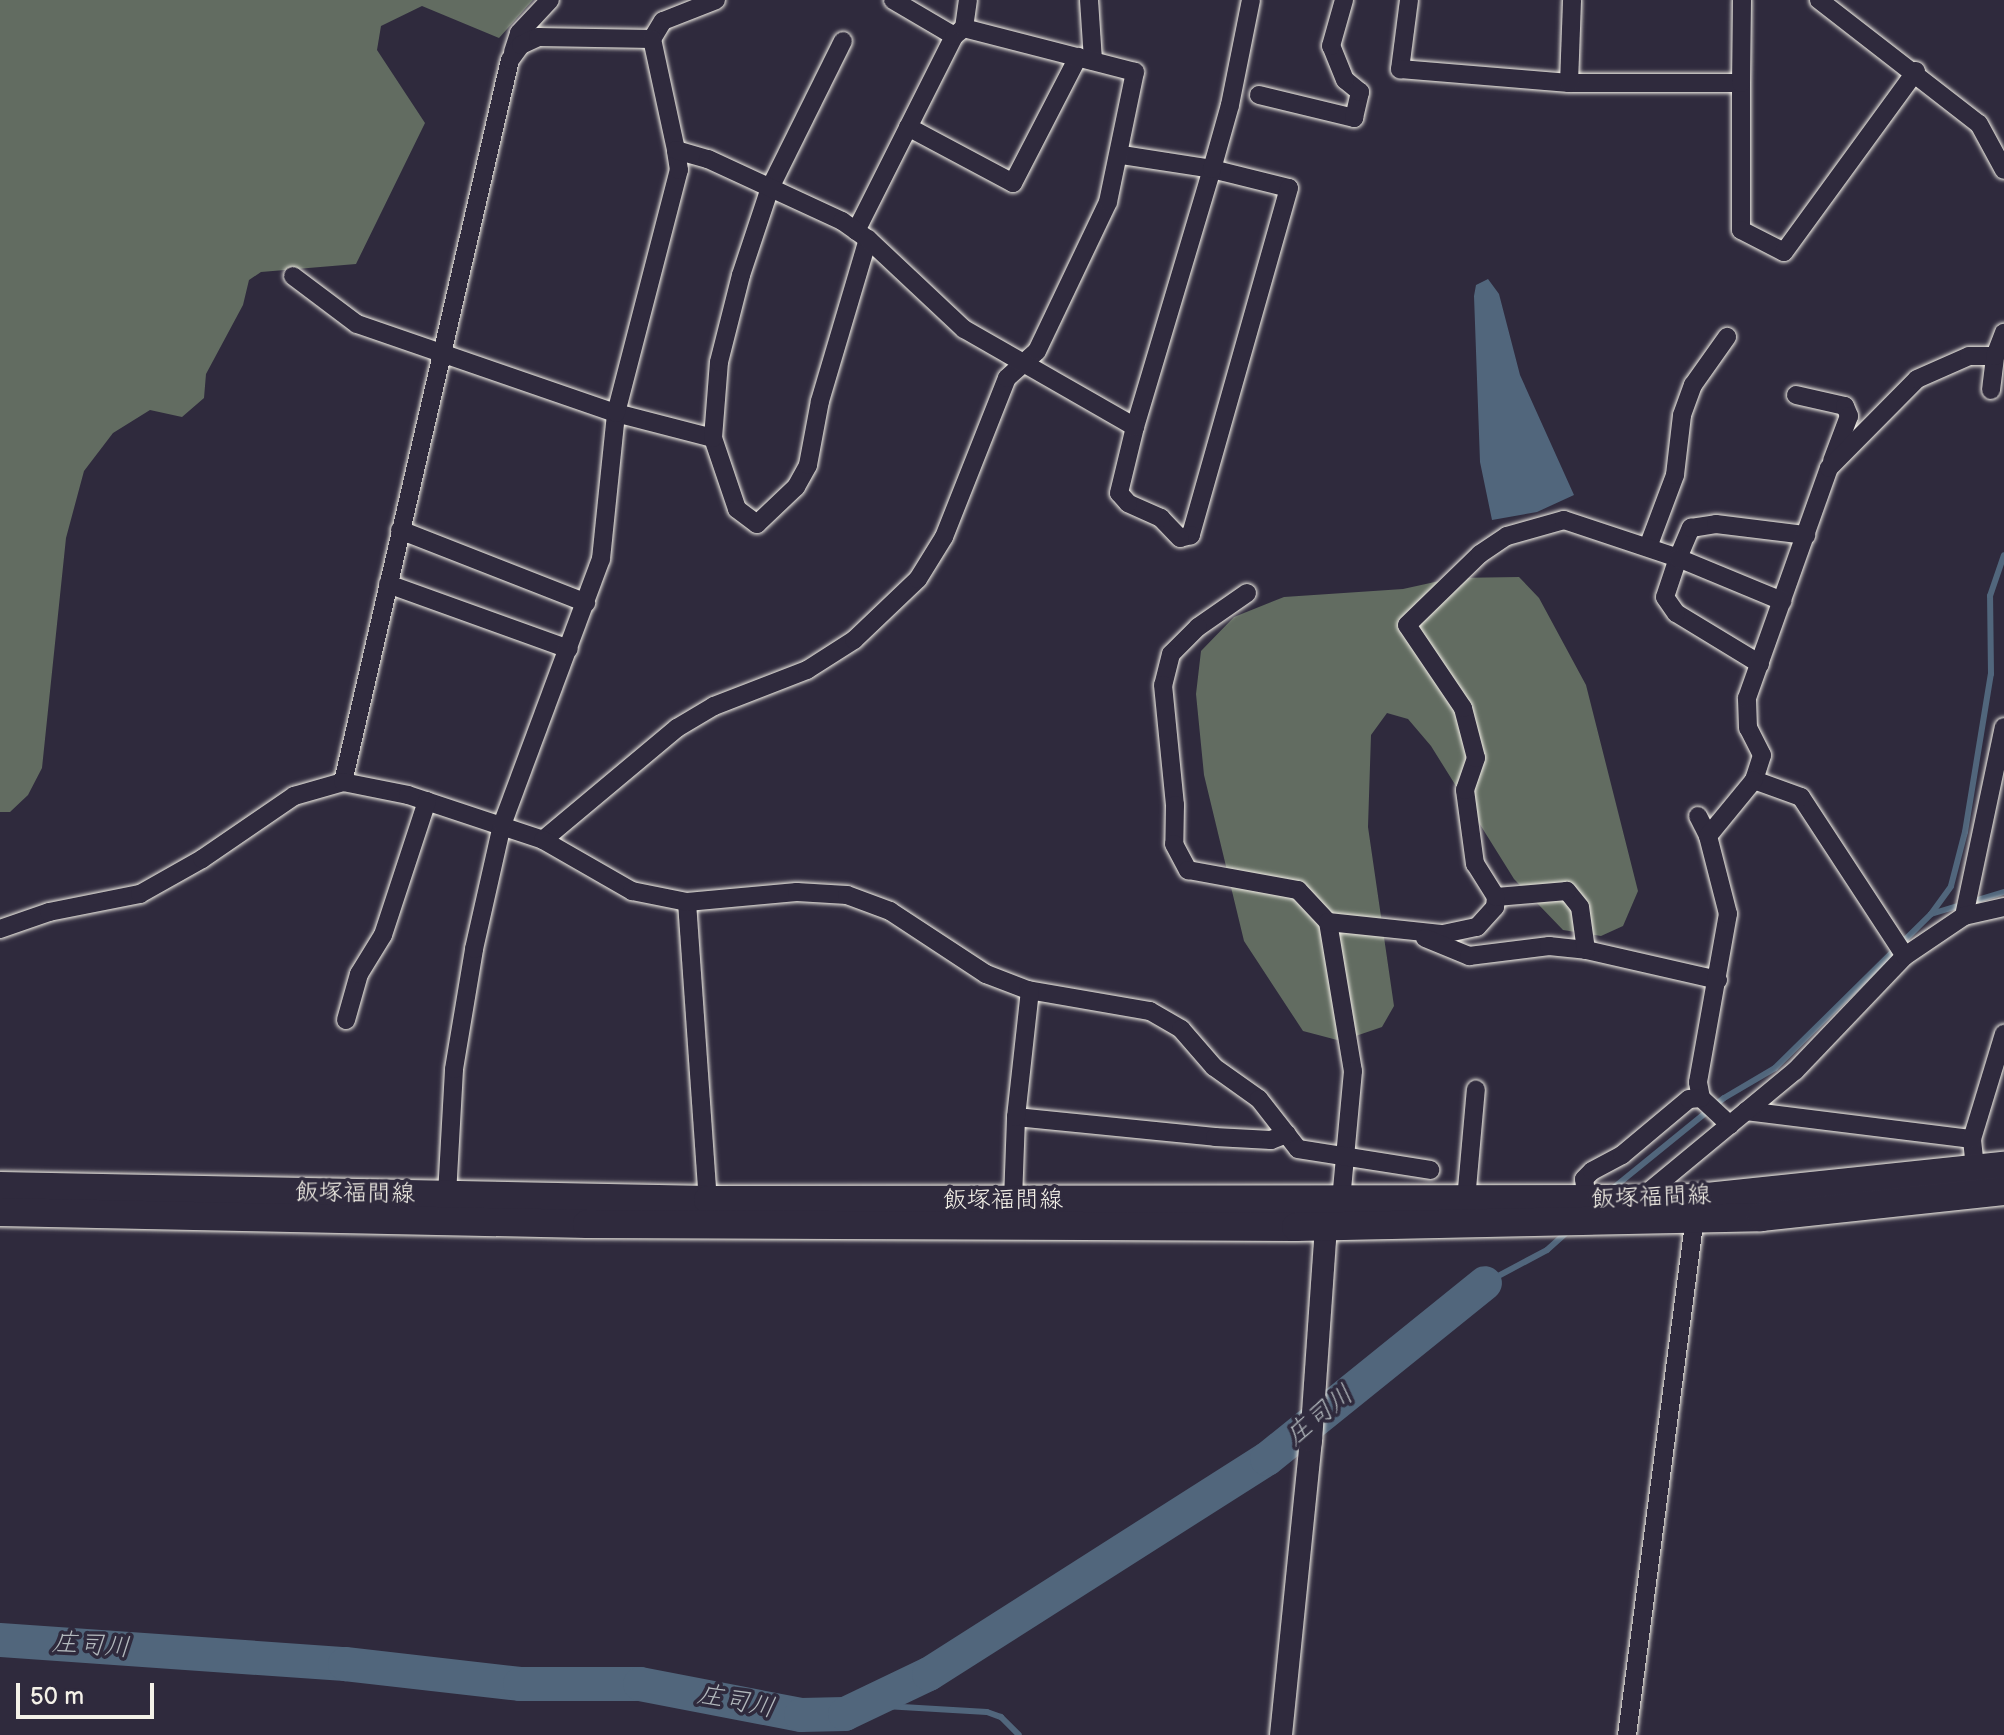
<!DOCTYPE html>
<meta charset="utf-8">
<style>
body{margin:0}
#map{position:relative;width:2004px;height:1735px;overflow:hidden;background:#2f2a3d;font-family:"Balsamiq Sans","Klee One",sans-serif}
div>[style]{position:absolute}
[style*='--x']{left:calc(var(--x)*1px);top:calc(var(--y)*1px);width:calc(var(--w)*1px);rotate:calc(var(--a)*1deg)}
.green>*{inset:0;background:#626c61}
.water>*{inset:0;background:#51667c}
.stream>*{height:6px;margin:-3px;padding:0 3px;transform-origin:3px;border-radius:3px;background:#51667c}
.river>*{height:34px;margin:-17px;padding:0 17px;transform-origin:17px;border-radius:17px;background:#51667c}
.roads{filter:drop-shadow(0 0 2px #f4f1e8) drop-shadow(0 0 2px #f4f1e8)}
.minor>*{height:18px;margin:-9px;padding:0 9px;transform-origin:9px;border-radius:9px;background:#2f2a3d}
.tertiary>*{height:22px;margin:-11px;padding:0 11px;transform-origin:11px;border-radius:11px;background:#2f2a3d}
.primary>*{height:28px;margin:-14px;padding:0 14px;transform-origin:14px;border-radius:14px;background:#2f2a3d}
span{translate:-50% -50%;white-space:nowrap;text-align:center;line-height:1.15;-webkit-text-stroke:7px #2f2a3d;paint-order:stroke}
.street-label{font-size:24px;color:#f4f1e8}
.water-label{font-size:26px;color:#b3b9bd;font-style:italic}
.scale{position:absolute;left:16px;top:1683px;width:138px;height:36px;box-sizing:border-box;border:4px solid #f4f1e8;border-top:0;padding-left:10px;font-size:24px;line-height:28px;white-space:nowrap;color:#f4f1e8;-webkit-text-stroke:6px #2f2a3d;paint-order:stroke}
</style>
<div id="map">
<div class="green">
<div style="clip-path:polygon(0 0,533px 0,499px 38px,422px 6px,381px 26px,377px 50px,425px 123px,356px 264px,261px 272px,249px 280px,243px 305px,206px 374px,204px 398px,182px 417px,150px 410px,113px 433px,84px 471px,66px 538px,42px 768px,28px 795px,10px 812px,0 812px)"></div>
<div style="clip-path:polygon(1519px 577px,1539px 598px,1586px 685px,1638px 891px,1623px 926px,1601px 936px,1563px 930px,1514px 879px,1431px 746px,1408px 719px,1387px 713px,1371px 735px,1368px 827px,1394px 1006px,1382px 1027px,1341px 1041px,1303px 1031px,1244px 941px,1204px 775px,1196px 694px,1201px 651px,1234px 617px,1284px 597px,1403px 589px,1453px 578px)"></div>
</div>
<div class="water">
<div style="clip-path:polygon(1488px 279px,1499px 294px,1520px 375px,1574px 495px,1537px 512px,1492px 520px,1480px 462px,1474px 296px,1476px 285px)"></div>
</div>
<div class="stream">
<div style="--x:1931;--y:914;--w:76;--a:-16.8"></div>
<div style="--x:1612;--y:1189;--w:144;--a:-39.1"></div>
<div style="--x:1724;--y:1098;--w:59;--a:-30.5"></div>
<div style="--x:1775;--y:1068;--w:219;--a:-44.6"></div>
<div style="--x:1931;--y:914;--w:34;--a:-54"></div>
<div style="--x:1951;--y:886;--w:56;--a:-75.5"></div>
<div style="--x:1965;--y:832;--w:160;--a:-80.7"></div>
<div style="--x:1991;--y:674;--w:78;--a:-90.7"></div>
<div style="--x:1990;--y:596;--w:43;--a:-71.1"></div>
<div style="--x:1485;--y:1283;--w:70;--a:-28"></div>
<div style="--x:1547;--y:1250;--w:30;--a:-42"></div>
<div style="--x:868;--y:1705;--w:119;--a:3.4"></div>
<div style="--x:987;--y:1712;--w:15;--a:20"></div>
<div style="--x:1001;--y:1717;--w:25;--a:45"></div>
</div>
<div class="river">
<div style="--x:0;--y:1640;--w:346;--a:4"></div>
<div style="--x:345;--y:1664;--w:176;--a:6.5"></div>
<div style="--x:520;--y:1684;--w:120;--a:0"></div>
<div style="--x:640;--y:1684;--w:164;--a:10.9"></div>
<div style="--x:801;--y:1715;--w:44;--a:-1.3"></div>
<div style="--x:845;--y:1714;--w:93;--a:-25.5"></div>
<div style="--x:929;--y:1674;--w:401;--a:-32.5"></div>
<div style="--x:1267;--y:1459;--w:280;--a:-38.9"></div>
</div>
<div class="roads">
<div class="minor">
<div style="--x:893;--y:0;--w:71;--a:30.5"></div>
<div style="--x:1089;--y:0;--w:61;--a:86.2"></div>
<div style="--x:1409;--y:0;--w:70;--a:97.4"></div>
<div style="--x:1400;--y:69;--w:170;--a:4.7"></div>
<div style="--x:1569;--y:83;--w:172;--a:0"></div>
<div style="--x:1741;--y:83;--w:147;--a:90"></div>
<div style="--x:1741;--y:230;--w:48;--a:27.1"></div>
<div style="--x:1784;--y:252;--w:224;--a:-53.9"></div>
<div style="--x:1819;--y:0;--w:202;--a:37.8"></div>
<div style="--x:1979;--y:124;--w:52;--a:61.5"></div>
<div style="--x:652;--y:39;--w:21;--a:-59"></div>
<div style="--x:663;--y:21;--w:57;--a:-21.6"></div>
<div style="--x:513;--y:52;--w:20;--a:-72"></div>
<div style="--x:519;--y:33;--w:45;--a:-46.8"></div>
<div style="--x:1569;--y:83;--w:83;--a:-87.9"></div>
<div style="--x:1741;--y:83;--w:83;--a:-89.3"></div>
<div style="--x:1259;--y:95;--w:98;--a:13.6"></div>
<div style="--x:1354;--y:118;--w:27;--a:-77"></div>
<div style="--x:1360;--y:92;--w:19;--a:-141"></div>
<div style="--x:1345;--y:80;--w:37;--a:-112"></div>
<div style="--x:1331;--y:46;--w:48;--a:-74.2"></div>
<div style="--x:908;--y:127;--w:119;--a:28.1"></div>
<div style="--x:1013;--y:183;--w:142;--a:-62.7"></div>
<div style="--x:1122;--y:155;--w:91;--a:8.8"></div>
<div style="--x:1212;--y:169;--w:79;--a:13.9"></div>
<div style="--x:1289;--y:188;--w:361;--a:105.8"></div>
<div style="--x:1191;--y:535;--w:11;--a:165"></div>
<div style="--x:1180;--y:538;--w:28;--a:-134"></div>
<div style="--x:1161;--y:518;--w:36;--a:-156"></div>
<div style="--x:1128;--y:503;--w:13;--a:-132"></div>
<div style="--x:1119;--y:493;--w:68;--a:-76.4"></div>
<div style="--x:1135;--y:427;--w:269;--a:-73.4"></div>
<div style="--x:1212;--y:169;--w:66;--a:-74.3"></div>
<div style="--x:1230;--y:105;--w:107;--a:-78.7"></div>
<div style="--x:856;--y:231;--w:218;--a:-63.3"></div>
<div style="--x:954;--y:36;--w:13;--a:-39"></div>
<div style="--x:964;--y:28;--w:28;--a:-82"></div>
<div style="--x:293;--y:276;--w:80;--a:36.9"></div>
<div style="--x:357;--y:324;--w:274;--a:19"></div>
<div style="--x:616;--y:413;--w:100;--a:14.5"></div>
<div style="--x:713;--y:438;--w:75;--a:71.3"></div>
<div style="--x:737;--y:509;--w:25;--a:37"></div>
<div style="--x:757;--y:524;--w:54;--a:-43.5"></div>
<div style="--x:796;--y:487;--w:25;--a:-61"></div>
<div style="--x:808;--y:465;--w:65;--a:-79.4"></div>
<div style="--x:820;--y:401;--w:169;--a:-73.5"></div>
<div style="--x:1991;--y:390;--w:34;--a:-83"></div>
<div style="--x:1796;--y:395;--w:50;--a:12.7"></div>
<div style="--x:1845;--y:406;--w:11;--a:68"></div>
<div style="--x:1849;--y:416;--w:48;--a:110.7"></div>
<div style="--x:713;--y:438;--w:76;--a:-85.5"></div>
<div style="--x:719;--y:362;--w:90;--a:-75.8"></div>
<div style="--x:741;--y:275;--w:92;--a:-71.6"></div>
<div style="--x:770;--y:188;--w:164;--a:-63.6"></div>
<div style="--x:400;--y:530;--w:200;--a:21.4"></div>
<div style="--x:1648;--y:547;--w:77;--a:-69.4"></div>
<div style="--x:1675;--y:475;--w:60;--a:-83.3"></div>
<div style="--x:1682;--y:415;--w:32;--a:-70"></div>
<div style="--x:1693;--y:385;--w:59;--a:-54.7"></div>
<div style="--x:388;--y:584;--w:192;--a:19.8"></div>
<div style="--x:1247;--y:593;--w:60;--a:145.2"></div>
<div style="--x:1198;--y:627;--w:38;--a:135"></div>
<div style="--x:1171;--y:654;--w:32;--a:104"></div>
<div style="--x:1163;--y:685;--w:121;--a:84.3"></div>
<div style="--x:1175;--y:805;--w:39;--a:91"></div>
<div style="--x:1174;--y:844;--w:30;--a:62"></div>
<div style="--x:1188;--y:870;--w:112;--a:10.3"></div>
<div style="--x:1298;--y:890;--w:44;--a:46.8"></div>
<div style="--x:1328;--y:922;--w:151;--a:80.5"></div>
<div style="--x:1353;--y:1071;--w:131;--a:95.3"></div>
<div style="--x:1760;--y:664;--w:98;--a:-148.7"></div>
<div style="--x:1676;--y:613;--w:19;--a:-125"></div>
<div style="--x:1665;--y:597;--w:41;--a:-71.6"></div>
<div style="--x:1678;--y:558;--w:33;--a:-67"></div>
<div style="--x:1691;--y:528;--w:25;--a:-9"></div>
<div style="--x:1716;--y:524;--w:91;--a:7"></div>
<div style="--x:343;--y:782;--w:741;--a:-76.98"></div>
<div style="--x:510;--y:60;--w:19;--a:-54"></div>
<div style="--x:521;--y:45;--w:19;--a:-25"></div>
<div style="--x:538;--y:37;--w:114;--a:1"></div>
<div style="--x:652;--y:39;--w:114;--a:77.8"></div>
<div style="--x:1698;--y:816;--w:22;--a:63"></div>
<div style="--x:543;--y:840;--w:175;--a:-39.9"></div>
<div style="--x:677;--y:728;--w:43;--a:-30.7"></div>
<div style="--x:714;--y:706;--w:100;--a:-21.2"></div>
<div style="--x:807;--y:670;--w:56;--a:-32.6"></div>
<div style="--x:854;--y:640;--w:88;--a:-43.6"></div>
<div style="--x:918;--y:579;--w:49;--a:-58.2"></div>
<div style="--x:944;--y:537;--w:171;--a:-68.4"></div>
<div style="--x:1007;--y:378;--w:40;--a:-42"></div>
<div style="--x:1037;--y:351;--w:165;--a:-64.5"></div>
<div style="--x:1108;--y:202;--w:133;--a:-78.3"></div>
<div style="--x:1135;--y:72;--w:177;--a:-165.6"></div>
<div style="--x:687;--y:902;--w:299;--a:86"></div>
<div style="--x:1964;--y:916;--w:193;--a:-78.1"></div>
<div style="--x:1328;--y:922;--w:116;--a:6"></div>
<div style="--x:1443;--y:934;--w:35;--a:-12"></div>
<div style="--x:1477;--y:927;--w:27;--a:-48"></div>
<div style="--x:1495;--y:907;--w:10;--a:-84"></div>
<div style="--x:0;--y:929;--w:52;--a:-19.1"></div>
<div style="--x:49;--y:912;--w:93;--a:-11.2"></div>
<div style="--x:140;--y:894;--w:71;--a:-29.4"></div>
<div style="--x:202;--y:859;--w:112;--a:-34.4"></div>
<div style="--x:294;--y:796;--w:51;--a:-15.9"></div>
<div style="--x:343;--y:782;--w:66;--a:11.3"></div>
<div style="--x:408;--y:795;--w:142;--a:18.4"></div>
<div style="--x:543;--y:840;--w:103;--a:29.8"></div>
<div style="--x:632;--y:891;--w:56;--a:11.3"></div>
<div style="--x:687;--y:902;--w:110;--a:-5.2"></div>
<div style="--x:797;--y:892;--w:50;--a:3.4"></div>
<div style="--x:847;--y:895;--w:46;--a:20.4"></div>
<div style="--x:890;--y:911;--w:115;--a:33.3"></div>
<div style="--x:986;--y:974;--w:45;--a:20.9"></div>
<div style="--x:1028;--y:990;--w:124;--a:9.8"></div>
<div style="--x:1150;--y:1011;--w:36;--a:30"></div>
<div style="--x:1181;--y:1029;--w:50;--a:49"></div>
<div style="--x:1214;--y:1067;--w:55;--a:35.4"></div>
<div style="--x:1259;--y:1099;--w:63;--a:52"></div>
<div style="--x:1298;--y:1149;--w:134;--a:9"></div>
<div style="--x:1425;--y:938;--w:48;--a:22.2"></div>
<div style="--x:1469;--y:956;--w:81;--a:-7.1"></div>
<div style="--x:1549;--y:946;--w:37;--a:6"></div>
<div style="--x:1905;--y:956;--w:190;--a:-123.2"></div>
<div style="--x:1801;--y:797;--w:50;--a:-160.1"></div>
<div style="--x:1754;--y:780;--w:26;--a:-72"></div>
<div style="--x:1762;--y:755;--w:30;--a:-117"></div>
<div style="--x:1748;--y:728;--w:30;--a:-92"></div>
<div style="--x:1747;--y:698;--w:244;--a:-70.4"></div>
<div style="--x:1829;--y:468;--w:125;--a:-45.3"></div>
<div style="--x:1917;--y:379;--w:57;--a:-23.9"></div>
<div style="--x:1969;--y:356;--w:26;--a:0"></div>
<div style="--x:1995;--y:356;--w:25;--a:-69"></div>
<div style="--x:1718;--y:980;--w:135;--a:-167.2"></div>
<div style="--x:1586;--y:950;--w:43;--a:-97.9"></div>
<div style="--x:1580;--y:907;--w:21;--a:-129"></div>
<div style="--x:1567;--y:891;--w:71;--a:175.2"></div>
<div style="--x:1496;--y:897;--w:39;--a:-122"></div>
<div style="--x:1475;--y:864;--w:75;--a:-97.7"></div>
<div style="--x:1465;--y:790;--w:34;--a:-71"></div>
<div style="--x:1476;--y:758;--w:52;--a:-104.6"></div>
<div style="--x:1463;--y:708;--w:100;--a:-124"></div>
<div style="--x:1407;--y:625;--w:102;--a:-44.2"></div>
<div style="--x:1480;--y:554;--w:32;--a:-34"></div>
<div style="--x:1507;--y:536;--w:59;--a:-15.7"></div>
<div style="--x:1564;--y:520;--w:120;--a:18.4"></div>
<div style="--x:1678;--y:558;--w:113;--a:22.5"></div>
<div style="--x:346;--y:1020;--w:48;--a:-74.2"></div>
<div style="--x:359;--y:974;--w:46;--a:-58.4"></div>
<div style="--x:383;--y:935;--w:141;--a:-71.8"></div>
<div style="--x:1746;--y:1111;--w:228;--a:7.1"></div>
<div style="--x:1016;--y:1117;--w:200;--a:5.7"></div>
<div style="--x:1215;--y:1137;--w:56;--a:3.1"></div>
<div style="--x:1271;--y:1140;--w:17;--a:-21"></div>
<div style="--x:1730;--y:1125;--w:40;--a:-137"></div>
<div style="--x:1701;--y:1098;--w:16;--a:-101"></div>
<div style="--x:1698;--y:1082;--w:171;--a:-79.9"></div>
<div style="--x:1728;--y:914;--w:81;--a:-104.4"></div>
<div style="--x:1708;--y:836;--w:72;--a:-50.6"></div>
<div style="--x:1975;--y:1168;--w:29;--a:-96"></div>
<div style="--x:1972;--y:1139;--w:110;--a:-73.1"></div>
<div style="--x:447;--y:1195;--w:126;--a:-86.8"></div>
<div style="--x:454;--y:1069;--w:122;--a:-80.5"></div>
<div style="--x:474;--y:949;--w:127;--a:-77.3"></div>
<div style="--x:502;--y:825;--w:284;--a:-69.6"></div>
<div style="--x:601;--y:559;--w:147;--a:-84.1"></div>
<div style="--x:616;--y:413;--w:251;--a:-75.5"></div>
<div style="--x:679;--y:170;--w:20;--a:-99"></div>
<div style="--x:676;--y:150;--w:33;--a:16"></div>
<div style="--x:708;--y:159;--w:148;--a:24.8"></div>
<div style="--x:842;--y:221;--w:32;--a:35"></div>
<div style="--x:868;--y:239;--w:132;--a:43.2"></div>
<div style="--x:964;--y:329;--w:197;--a:29.8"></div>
<div style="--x:1640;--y:1199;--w:201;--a:-39.6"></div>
<div style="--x:1795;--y:1071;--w:159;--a:-46.3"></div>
<div style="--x:1905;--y:956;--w:71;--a:-34.1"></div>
<div style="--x:1964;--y:916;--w:41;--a:-12.7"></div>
<div style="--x:1013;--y:1200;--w:83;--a:-87.9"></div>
<div style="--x:1016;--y:1117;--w:127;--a:-83.7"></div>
<div style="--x:1466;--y:1200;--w:111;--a:-84.9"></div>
<div style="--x:1587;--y:1200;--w:21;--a:-98"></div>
<div style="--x:1584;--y:1179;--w:11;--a:-45"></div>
<div style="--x:1592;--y:1171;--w:34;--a:-28"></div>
<div style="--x:1622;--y:1155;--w:87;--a:-39.9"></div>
<div style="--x:1689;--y:1099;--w:12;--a:-5"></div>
<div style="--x:1627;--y:1735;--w:531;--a:-82.53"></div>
</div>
<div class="tertiary">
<div style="--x:1281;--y:1735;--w:296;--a:-84.2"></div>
<div style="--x:1311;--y:1441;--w:229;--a:-86"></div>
</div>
<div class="primary">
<div style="--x:0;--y:1186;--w:708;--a:1.13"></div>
<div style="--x:708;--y:1200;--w:932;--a:-0.06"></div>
<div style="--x:1640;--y:1199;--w:57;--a:-1"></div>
<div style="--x:1697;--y:1198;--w:309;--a:-6"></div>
<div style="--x:0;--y:1212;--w:587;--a:1.17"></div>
<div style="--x:587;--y:1224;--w:709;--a:0.24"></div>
<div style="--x:1296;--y:1227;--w:465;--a:-1.2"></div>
<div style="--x:1761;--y:1217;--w:244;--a:-6.1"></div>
</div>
</div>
<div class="street-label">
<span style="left:355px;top:1193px;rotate:1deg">飯塚福間線</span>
<span style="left:1651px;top:1197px;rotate:-2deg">飯塚福間線</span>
<span style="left:1003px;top:1200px">飯塚福間線</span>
</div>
<div class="water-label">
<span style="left:1320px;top:1416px;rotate:-39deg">庄司川</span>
<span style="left:91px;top:1646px;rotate:4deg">庄司川</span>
<span style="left:736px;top:1702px;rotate:11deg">庄司川</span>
</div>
<div class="scale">50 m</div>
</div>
